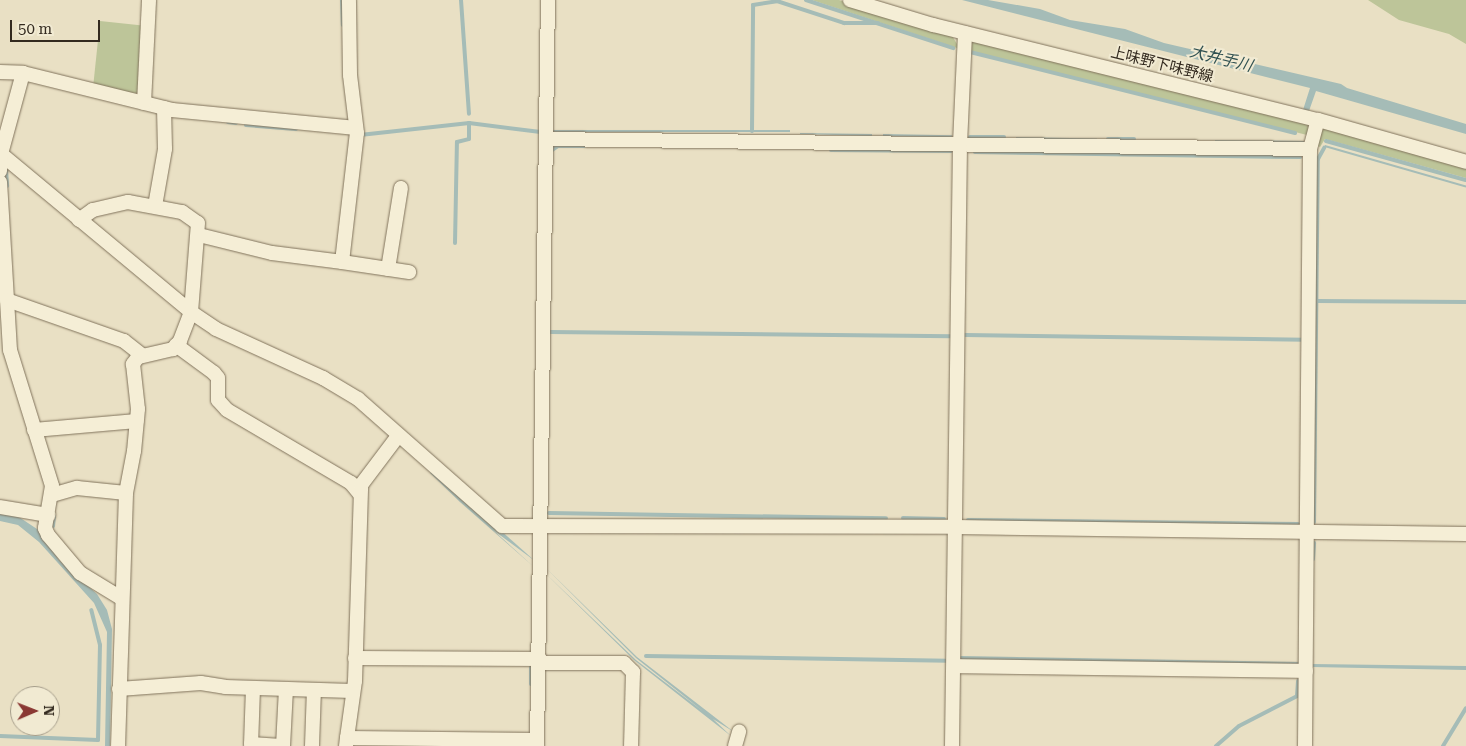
<!DOCTYPE html>
<meta charset="utf-8">
<style>
body{margin:0}
#map{position:relative;width:1466px;height:746px;overflow:hidden;background:#e9e0c4;font-family:"Roboto Serif","Noto Sans JP",serif}
div>[style]{position:absolute}
[style*='--x']{left:calc(var(--x)*1px);top:calc(var(--y)*1px);width:calc(var(--w)*1px);rotate:calc(var(--a)*1deg)}
.green>*{inset:0;background:#bdc599;transform-origin:0 0}
.water>*{inset:0;background:#a5bcb7;transform-origin:0 0}
.stream>*{height:4px;margin:-2px;padding:0 2px;transform-origin:2px;border-radius:2px;background:#a5bcb7}
.roads{filter:drop-shadow(0 0 1px #81735c) drop-shadow(0 0 1px #81735c)}
.minor>*{height:14px;margin:-7px;padding:0 7px;transform-origin:7px;border-radius:7px;background:#f5eed6}
span{translate:-50% -50%;white-space:nowrap;text-align:center;line-height:1.15;-webkit-text-stroke:4px #f1ead2;paint-order:stroke}
.street-label{font-size:15px;color:#332a1f}
.water-label{font-size:16px;color:#305151;font-style:italic}
.north{position:absolute;left:10px;top:686px;width:50px;height:50px;box-sizing:border-box;background:#f1ead2;border:1px solid #a59d8a;border-radius:50%;rotate:89deg;font-size:14px;font-weight:700;line-height:20px;text-align:center;color:#332a1f}
.north::after{content:'';display:block;margin:auto;width:18px;height:22px;background:#8a3833;clip-path:polygon(50% 0,100% 100%,50% 72%,0 100%)}
.scale{position:absolute;left:10px;top:20px;width:90px;height:22px;box-sizing:border-box;border:2px solid #332a1f;border-top:0;padding-left:6px;font-size:15px;line-height:18px;white-space:nowrap;color:#332a1f;-webkit-text-stroke:4px #f1ead2;paint-order:stroke}
</style>
<div id="map">
<div class="green">
<div style="clip-path:polygon(812px 0,839px 0,951px 34px,960px 49px)"></div>
<div style="clip-path:polygon(1368px 0,1466px 0,1466px 44px,1449px 34px,1399px 20px)"></div>
<div style="left:100px;top:21px;width:45px;height:68px;rotate:6deg"></div>
<div style="clip-path:polygon(971px 40px,1310px 121px,1311px 136px,965px 50px)"></div>
<div style="clip-path:polygon(1320px 127px,1466px 167px,1466px 178px,1325px 139px,1320px 147px,1316px 145px)"></div>
</div>
<div class="water">
<div style="clip-path:polygon(962px 0,988px 0,1040px 9px,1070px 20px,1125px 29px,1164px 43px,1341px 84px,1347px 88px,1466px 124px,1466px 134px,1316px 91px,1309px 111px,1303px 110px,1310px 88px)"></div>
<div style="left:553px;top:130px;width:237px;height:2px"></div>
<div style="clip-path:polygon(800px 133px,872px 134px,872px 136px,800px 134px)"></div>
<div style="left:883px;top:134px;width:69px;height:2px;rotate:1deg"></div>
<div style="left:1016px;top:137px;width:81px;height:2px;rotate:1deg"></div>
<div style="clip-path:polygon(1215px 140px,1304px 141px,1304px 143px,1215px 141px)"></div>
<div style="left:1325px;top:145px;width:147px;height:2px;rotate:16deg"></div>
<div style="clip-path:polygon(433px 470px,535px 561px,493px 530px,534px 567px,460px 502px,430px 473px)"></div>
<div style="clip-path:polygon(0 513px,19px 517px,40px 531px,59px 560px,97px 594px,107px 610px,112px 629px,110px 746px,105px 746px,107px 632px,94px 603px,39px 542px,18px 525px,0 521px)"></div>
<div style="clip-path:polygon(545px 567px,637px 657px,734px 732px,713px 719px,731px 736px,634px 660px,544px 572px,636px 660px,704px 712px,636px 658px)"></div>
<div style="clip-path:polygon(1312px 664px,1466px 666px,1466px 670px,1312px 667px)"></div>
</div>
<div class="stream">
<div style="--x:342;--y:0;--w:25;--a:88"></div>
<div style="--x:461;--y:0;--w:114;--a:86"></div>
<div style="--x:806;--y:0;--w:155;--a:18.1"></div>
<div style="--x:970;--y:52;--w:335;--a:14"></div>
<div style="--x:228;--y:122;--w:8;--a:7"></div>
<div style="--x:246;--y:125;--w:50;--a:4.6"></div>
<div style="--x:752;--y:131;--w:126;--a:-89.5"></div>
<div style="--x:753;--y:5;--w:24;--a:-9"></div>
<div style="--x:777;--y:1;--w:71;--a:18.2"></div>
<div style="--x:844;--y:23;--w:34;--a:0"></div>
<div style="--x:360;--y:135;--w:110;--a:-6.3"></div>
<div style="--x:469;--y:123;--w:72;--a:7.2"></div>
<div style="--x:970;--y:137;--w:34;--a:0"></div>
<div style="--x:1108;--y:139;--w:26;--a:0"></div>
<div style="--x:1326;--y:141;--w:145;--a:15.6"></div>
<div style="--x:552;--y:150;--w:7;--a:-34"></div>
<div style="--x:558;--y:146;--w:26;--a:0"></div>
<div style="--x:831;--y:150;--w:120;--a:0.5"></div>
<div style="--x:975;--y:152;--w:325;--a:0.9"></div>
<div style="--x:6;--y:170;--w:16;--a:86"></div>
<div style="--x:455;--y:243;--w:101;--a:-88.9"></div>
<div style="--x:457;--y:142;--w:12;--a:-14"></div>
<div style="--x:469;--y:139;--w:16;--a:-90"></div>
<div style="--x:1317;--y:301;--w:149;--a:0.4"></div>
<div style="--x:550;--y:332;--w:402;--a:0.6"></div>
<div style="--x:965;--y:335;--w:340;--a:0.8"></div>
<div style="--x:549;--y:513;--w:337;--a:0.9"></div>
<div style="--x:903;--y:518;--w:41;--a:1.4"></div>
<div style="--x:968;--y:520;--w:330;--a:0.7"></div>
<div style="--x:1314;--y:522;--w:363;--a:-89.4"></div>
<div style="--x:1318;--y:159;--w:13;--a:-61"></div>
<div style="--x:53;--y:526;--w:10;--a:-84"></div>
<div style="--x:1313;--y:559;--w:16;--a:-86"></div>
<div style="--x:646;--y:656;--w:302;--a:0.9"></div>
<div style="--x:961;--y:658;--w:339;--a:1"></div>
<div style="--x:531;--y:684;--w:20;--a:-90"></div>
<div style="--x:0;--y:736;--w:98;--a:2.3"></div>
<div style="--x:98;--y:740;--w:95;--a:-88.8"></div>
<div style="--x:100;--y:645;--w:36;--a:-104"></div>
<div style="--x:1216;--y:746;--w:30;--a:-41"></div>
<div style="--x:1239;--y:726;--w:65;--a:-27.3"></div>
<div style="--x:1297;--y:696;--w:15;--a:-86"></div>
<div style="--x:1443;--y:746;--w:44;--a:-58.8"></div>
</div>
<div class="roads">
<div class="minor">
<div style="--x:850;--y:0;--w:87;--a:16.8"></div>
<div style="--x:933;--y:25;--w:397;--a:13.9"></div>
<div style="--x:1318;--y:120;--w:154;--a:15.8"></div>
<div style="--x:0;--y:72;--w:23;--a:2"></div>
<div style="--x:23;--y:73;--w:154;--a:13.9"></div>
<div style="--x:172;--y:110;--w:185;--a:5.6"></div>
<div style="--x:144;--y:103;--w:103;--a:-87.2"></div>
<div style="--x:547;--y:139;--w:763;--a:0.75"></div>
<div style="--x:1;--y:154;--w:247;--a:39.7"></div>
<div style="--x:191;--y:312;--w:30;--a:34"></div>
<div style="--x:216;--y:329;--w:118;--a:24.6"></div>
<div style="--x:323;--y:378;--w:41;--a:31"></div>
<div style="--x:358;--y:399;--w:192;--a:41.4"></div>
<div style="--x:502;--y:526;--w:454;--a:0.1"></div>
<div style="--x:956;--y:527;--w:510;--a:0.79"></div>
<div style="--x:0;--y:171;--w:17;--a:-87"></div>
<div style="--x:1;--y:154;--w:84;--a:-74.8"></div>
<div style="--x:0;--y:182;--w:168;--a:86.6"></div>
<div style="--x:10;--y:350;--w:142;--a:72.8"></div>
<div style="--x:52;--y:486;--w:43;--a:99.5"></div>
<div style="--x:45;--y:528;--w:8;--a:67"></div>
<div style="--x:48;--y:535;--w:50;--a:49.9"></div>
<div style="--x:80;--y:573;--w:48;--a:31.4"></div>
<div style="--x:155;--y:206;--w:58;--a:-80"></div>
<div style="--x:165;--y:149;--w:41;--a:-91.4"></div>
<div style="--x:79;--y:220;--w:17;--a:-36"></div>
<div style="--x:93;--y:210;--w:36;--a:-13"></div>
<div style="--x:128;--y:202;--w:55;--a:10.5"></div>
<div style="--x:182;--y:212;--w:19;--a:35"></div>
<div style="--x:198;--y:223;--w:89;--a:94.5"></div>
<div style="--x:191;--y:312;--w:31;--a:111"></div>
<div style="--x:180;--y:341;--w:11;--a:131"></div>
<div style="--x:173;--y:349;--w:36;--a:167"></div>
<div style="--x:138;--y:357;--w:9;--a:126"></div>
<div style="--x:133;--y:364;--w:45;--a:83.7"></div>
<div style="--x:138;--y:409;--w:42;--a:95.4"></div>
<div style="--x:134;--y:451;--w:43;--a:100.8"></div>
<div style="--x:126;--y:493;--w:253;--a:91.8"></div>
<div style="--x:199;--y:235;--w:75;--a:13.9"></div>
<div style="--x:272;--y:253;--w:71;--a:7.3"></div>
<div style="--x:342;--y:262;--w:130;--a:-83.4"></div>
<div style="--x:357;--y:133;--w:58;--a:-96.9"></div>
<div style="--x:350;--y:75;--w:75;--a:-90.8"></div>
<div style="--x:342;--y:262;--w:68;--a:8.5"></div>
<div style="--x:388;--y:269;--w:82;--a:-80.9"></div>
<div style="--x:7;--y:300;--w:124;--a:19.3"></div>
<div style="--x:124;--y:341;--w:23;--a:38"></div>
<div style="--x:176;--y:345;--w:47;--a:36.4"></div>
<div style="--x:214;--y:373;--w:6;--a:51"></div>
<div style="--x:218;--y:378;--w:22;--a:90"></div>
<div style="--x:218;--y:400;--w:13;--a:48"></div>
<div style="--x:227;--y:410;--w:144;--a:30.5"></div>
<div style="--x:351;--y:483;--w:14;--a:51"></div>
<div style="--x:34;--y:430;--w:103;--a:-5"></div>
<div style="--x:52;--y:495;--w:26;--a:-16"></div>
<div style="--x:77;--y:488;--w:49;--a:5.8"></div>
<div style="--x:0;--y:507;--w:49;--a:9.5"></div>
<div style="--x:355;--y:658;--w:185;--a:0.3"></div>
<div style="--x:540;--y:663;--w:84;--a:0"></div>
<div style="--x:624;--y:663;--w:13;--a:45"></div>
<div style="--x:633;--y:672;--w:74;--a:91.5"></div>
<div style="--x:954;--y:666;--w:352;--a:0.8"></div>
<div style="--x:253;--y:688;--w:56;--a:92"></div>
<div style="--x:251;--y:744;--w:30;--a:4"></div>
<div style="--x:119;--y:689;--w:82;--a:-4.2"></div>
<div style="--x:201;--y:683;--w:24;--a:9"></div>
<div style="--x:225;--y:687;--w:127;--a:1.8"></div>
<div style="--x:347;--y:738;--w:58;--a:-82"></div>
<div style="--x:355;--y:681;--w:196;--a:-88.2"></div>
<div style="--x:361;--y:485;--w:61;--a:-52.9"></div>
<div style="--x:283;--y:746;--w:57;--a:-87"></div>
<div style="--x:312;--y:746;--w:56;--a:-88"></div>
<div style="--x:346;--y:746;--w:8;--a:-83"></div>
<div style="--x:347;--y:738;--w:190;--a:0.6"></div>
<div style="--x:537;--y:746;--w:746;--a:-89.16"></div>
<div style="--x:735;--y:746;--w:15;--a:-74"></div>
<div style="--x:952;--y:746;--w:602;--a:-89.24"></div>
<div style="--x:960;--y:144;--w:111;--a:-87.4"></div>
<div style="--x:1305;--y:746;--w:597;--a:-89.52"></div>
<div style="--x:1310;--y:149;--w:30;--a:-75"></div>
</div>
</div>
<div class="street-label">
<span style="left:1162px;top:65px;rotate:14deg">上味野下味野線</span>
</div>
<div class="water-label">
<span style="left:1221px;top:59px;rotate:14deg">大井手川</span>
</div>
<div class="north">N</div>
<div class="scale">50 m</div>
</div>
